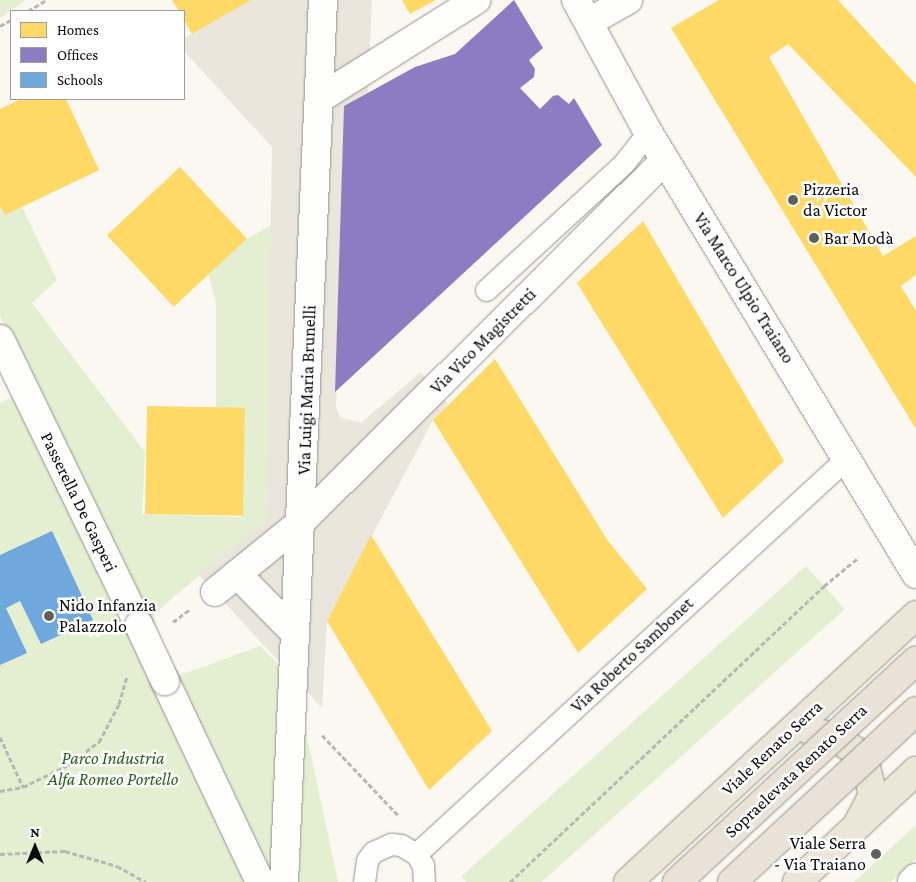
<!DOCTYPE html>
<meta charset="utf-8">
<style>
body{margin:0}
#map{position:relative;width:916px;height:882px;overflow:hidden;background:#faf8f0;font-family:"Crimson Pro",serif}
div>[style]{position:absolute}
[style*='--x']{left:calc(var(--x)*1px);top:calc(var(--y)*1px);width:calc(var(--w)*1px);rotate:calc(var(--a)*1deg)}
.green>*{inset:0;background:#e3efd0;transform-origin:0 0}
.plaza>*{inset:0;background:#eae6db}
.homes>*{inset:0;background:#ffd966;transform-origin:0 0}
.offices>*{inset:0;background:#8e7cc3}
.schools>*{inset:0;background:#6fa8dc}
.path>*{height:3px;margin-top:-1.5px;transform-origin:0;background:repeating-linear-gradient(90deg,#b7b7b5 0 5px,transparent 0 7.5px)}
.roads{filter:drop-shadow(0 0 1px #93928f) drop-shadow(0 0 1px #93928f)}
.service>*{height:21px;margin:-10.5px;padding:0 10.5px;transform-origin:10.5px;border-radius:10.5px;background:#fefefd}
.pedestrian>*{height:28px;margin:-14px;padding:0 14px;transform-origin:14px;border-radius:14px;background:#fefefd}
.minor>*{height:28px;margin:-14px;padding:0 14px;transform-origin:14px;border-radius:14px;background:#fefefd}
.primary>*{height:28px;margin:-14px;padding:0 14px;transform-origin:14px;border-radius:14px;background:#ebe6d8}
.bridges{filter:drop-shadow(0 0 1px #93928f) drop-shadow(0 0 1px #93928f)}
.pedestrian-bridge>*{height:28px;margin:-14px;padding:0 14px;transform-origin:14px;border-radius:14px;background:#fefefd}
.trunk-bridge>*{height:28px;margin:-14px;padding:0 14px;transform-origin:14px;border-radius:14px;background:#eae2d6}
.dots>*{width:14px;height:14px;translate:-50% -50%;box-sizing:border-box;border:2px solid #fff;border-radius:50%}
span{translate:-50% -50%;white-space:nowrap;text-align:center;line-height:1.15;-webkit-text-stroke:5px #fff;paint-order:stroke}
.poi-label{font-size:18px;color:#0c0c0c}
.left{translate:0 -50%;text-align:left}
.right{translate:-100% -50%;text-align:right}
.street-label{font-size:18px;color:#0c0c0c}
.park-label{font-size:18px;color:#2c611e;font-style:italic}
.legend{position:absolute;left:10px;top:10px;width:175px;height:90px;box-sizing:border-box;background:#fff;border:1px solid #9e9e9e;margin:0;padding:6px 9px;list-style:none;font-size:15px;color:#0c0c0c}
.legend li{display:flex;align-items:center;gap:10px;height:25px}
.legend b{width:25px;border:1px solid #9e9e9e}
.north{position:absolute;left:10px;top:822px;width:50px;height:50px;-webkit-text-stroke:4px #fff;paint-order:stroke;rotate:0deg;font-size:14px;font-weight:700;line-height:20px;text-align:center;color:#0c0c0c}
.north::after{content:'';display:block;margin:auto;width:18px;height:22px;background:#0c0c0c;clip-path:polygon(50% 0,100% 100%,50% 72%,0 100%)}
</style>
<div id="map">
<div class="green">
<div style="clip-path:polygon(0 0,26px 0,0 18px)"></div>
<div style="clip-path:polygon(0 205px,5px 215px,22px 207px,57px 280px,32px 303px,145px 452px,142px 514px,242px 517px,245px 409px,216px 408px,216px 303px,208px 273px,247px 239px,273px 224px,266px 519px,150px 617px,0 316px)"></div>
<div style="clip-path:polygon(16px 395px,178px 676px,260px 646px,289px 675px,305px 727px,338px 882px,0 882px,0 403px)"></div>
<div style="left:806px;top:566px;width:58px;height:464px;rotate:48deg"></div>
<div style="clip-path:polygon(916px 825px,916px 859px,891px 882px,854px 882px)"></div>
</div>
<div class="plaza">
<div style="clip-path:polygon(251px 0,372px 0,368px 93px,344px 107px,336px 407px,340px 417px,361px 423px,421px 372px,448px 404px,433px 420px,327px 621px,322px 708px,198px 574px,266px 519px,272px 147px,184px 51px,184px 38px)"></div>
</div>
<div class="homes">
<div style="clip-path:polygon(172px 0,251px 0,192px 34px,184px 20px,184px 11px,179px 11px)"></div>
<div style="clip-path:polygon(402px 0,436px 0,410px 14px)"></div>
<div style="clip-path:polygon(719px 0,838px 0,916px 85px,916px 177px,788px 44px,769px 57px,883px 256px,916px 236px,916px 275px,901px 286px,916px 311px,916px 429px,671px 28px)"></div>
<div style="clip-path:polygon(21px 99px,66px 99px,99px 170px,5px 215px,0 205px,0 109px)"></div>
<div style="left:180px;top:167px;width:98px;height:100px;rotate:47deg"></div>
<div style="clip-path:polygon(643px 221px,784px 461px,723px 518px,577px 283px)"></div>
<div style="clip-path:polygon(495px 359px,608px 541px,647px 589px,578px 653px,433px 420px)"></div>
<div style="left:147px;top:406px;width:98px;height:108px;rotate:1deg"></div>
<div style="clip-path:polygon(371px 535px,492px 731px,429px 790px,327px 621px)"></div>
</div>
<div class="offices">
<div style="clip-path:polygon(514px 0,543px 48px,529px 60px,535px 69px,534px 77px,520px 88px,540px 109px,553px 96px,558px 95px,569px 104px,574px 98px,602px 145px,335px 392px,344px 106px,415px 67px,455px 54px)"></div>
</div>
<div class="schools">
<div style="clip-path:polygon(52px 531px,93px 620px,41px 644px,20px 601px,6px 608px,27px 653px,0 665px,0 555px)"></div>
</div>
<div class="path">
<div style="--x:28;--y:11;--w:21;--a:-31"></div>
<div style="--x:0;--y:26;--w:13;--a:-29"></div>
<div style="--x:173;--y:622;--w:21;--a:-37"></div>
<div style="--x:322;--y:735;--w:112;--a:46.5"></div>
<div style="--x:0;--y:737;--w:55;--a:65.3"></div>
<div style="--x:0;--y:791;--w:23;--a:-10"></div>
<div style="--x:23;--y:787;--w:50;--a:-26.1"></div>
<div style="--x:68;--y:765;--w:39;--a:-37"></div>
<div style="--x:99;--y:742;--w:43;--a:-62.2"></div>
<div style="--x:119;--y:704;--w:29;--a:-74"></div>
<div style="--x:0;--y:854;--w:65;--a:-2.6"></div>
<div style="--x:65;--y:851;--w:54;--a:16.1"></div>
<div style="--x:117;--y:866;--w:33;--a:29"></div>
<div style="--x:510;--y:882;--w:432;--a:-43.3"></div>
<div style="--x:824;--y:586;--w:45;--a:-39.6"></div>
</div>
<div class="roads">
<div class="service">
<div style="--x:486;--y:290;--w:188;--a:-42.6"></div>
<div style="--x:624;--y:163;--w:39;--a:-52"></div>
<div style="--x:416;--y:854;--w:587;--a:-42.58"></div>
<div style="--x:364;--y:882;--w:22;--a:-82"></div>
<div style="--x:367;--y:860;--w:10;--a:-53"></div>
<div style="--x:373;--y:852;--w:20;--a:-24"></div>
<div style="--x:391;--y:844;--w:10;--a:6"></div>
<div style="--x:401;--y:845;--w:17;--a:31"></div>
<div style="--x:416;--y:854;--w:13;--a:58"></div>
<div style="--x:423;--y:865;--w:17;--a:87"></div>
</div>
<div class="pedestrian">
<div style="--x:319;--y:99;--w:186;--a:-32.2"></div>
<div style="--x:0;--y:339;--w:318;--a:64.1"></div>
<div style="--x:237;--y:574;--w:83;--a:45.5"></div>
<div style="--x:215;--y:592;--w:111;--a:-39.1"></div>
<div style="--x:301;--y:522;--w:513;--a:-44.84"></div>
<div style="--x:165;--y:681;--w:222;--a:64.7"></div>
<div style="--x:284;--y:882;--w:883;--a:-87.47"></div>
</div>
<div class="minor">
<div style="--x:576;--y:0;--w:150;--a:61.4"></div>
<div style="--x:648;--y:132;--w:517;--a:58.77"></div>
<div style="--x:589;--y:22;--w:45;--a:-29.4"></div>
<div style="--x:912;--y:882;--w:6;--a:-45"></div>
</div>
<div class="primary">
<div style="--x:812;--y:732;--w:23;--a:13"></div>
<div style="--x:834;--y:737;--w:35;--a:33"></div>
<div style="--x:863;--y:756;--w:40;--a:75.6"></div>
<div style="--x:873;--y:795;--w:30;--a:118"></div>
<div style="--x:628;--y:882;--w:393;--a:-42.8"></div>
<div style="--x:797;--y:882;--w:163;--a:-43"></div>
</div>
</div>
<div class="bridges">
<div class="pedestrian-bridge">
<div style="--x:139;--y:625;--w:62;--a:65.1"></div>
</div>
<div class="trunk-bridge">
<div style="--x:677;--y:882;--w:326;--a:-42.8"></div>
<div style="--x:732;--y:882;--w:251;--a:-42.9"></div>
</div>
</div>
<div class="dots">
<div style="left:793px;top:200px;background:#5f5f5c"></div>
<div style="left:814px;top:238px;background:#5f5f5c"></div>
<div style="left:49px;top:616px;background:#5f5f5c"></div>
<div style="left:876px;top:854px;background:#5f5f5c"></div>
</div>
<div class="poi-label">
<span class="left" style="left:803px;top:200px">Pizzeria<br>da Victor</span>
<span class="left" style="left:824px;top:238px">Bar Modà</span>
<span class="left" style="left:59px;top:616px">Nido Infanzia<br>Palazzolo</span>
<span class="right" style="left:866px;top:854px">Viale Serra<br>- Via Traiano</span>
</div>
<div class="street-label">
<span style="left:744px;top:288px;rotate:58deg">Via Marco Ulpio Traiano</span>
<span style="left:483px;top:341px;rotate:-45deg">Via Vico Magistretti</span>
<span style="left:307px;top:390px;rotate:-88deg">Via Luigi Maria Brunelli</span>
<span style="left:79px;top:502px;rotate:64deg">Passerella De Gasperi</span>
<span style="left:632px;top:655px;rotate:-43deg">Via Roberto Sambonet</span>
<span style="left:772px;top:748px;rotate:-43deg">Viale Renato Serra</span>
<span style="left:796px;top:771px;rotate:-43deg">Sopraelevata Renato Serra</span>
</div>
<div class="park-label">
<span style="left:113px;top:769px">Parco Industria<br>Alfa Romeo Portello</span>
</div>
<ul class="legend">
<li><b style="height:14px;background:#ffd966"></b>Homes</li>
<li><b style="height:14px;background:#8e7cc3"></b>Offices</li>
<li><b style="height:14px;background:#6fa8dc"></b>Schools</li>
</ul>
<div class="north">N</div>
</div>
